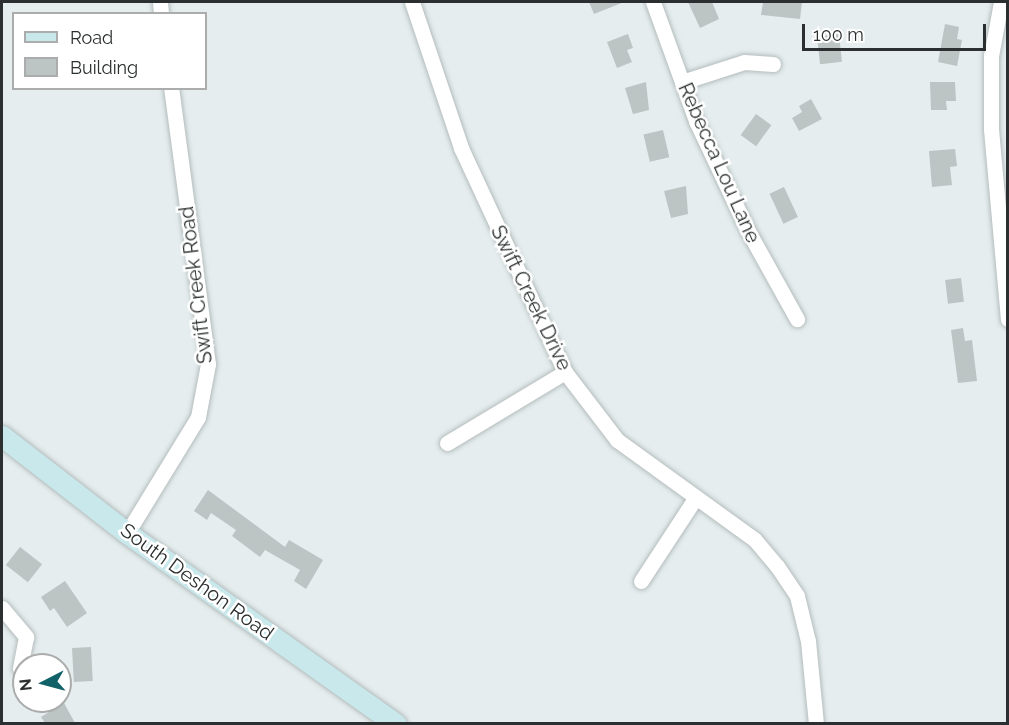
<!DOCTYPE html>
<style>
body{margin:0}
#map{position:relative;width:1009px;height:725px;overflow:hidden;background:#e5edee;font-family:Raleway,sans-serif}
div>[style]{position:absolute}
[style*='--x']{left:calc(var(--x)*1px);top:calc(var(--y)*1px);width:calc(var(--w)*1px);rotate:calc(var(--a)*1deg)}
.building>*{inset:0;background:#bcc4c4;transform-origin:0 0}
.roads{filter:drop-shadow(0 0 2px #b4bcbc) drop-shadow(0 0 2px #b4bcbc)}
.street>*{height:15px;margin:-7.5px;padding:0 7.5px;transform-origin:7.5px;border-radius:7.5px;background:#fff}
.secondary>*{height:21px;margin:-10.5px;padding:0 10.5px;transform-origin:10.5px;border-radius:10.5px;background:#c9e8ec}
span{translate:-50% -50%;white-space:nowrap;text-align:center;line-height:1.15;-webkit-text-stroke:5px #fff;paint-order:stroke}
.street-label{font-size:20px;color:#2c2f2f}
.frame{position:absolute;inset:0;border:3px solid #2c2f2f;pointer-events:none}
.legend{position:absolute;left:12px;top:12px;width:195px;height:78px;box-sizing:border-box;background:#fff;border:2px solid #abacac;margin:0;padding:8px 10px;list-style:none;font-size:18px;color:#2c2f2f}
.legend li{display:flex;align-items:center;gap:12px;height:30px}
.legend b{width:30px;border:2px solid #abacac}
.north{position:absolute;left:12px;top:653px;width:60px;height:60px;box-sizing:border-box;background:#fff;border:2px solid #abacac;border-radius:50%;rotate:264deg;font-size:16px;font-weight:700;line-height:24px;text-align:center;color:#2c2f2f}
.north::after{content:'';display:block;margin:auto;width:21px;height:27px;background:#116168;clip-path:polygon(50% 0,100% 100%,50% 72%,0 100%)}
.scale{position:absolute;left:802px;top:24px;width:184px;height:27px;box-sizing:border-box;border:3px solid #2c2f2f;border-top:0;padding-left:8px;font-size:18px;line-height:21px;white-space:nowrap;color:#2c2f2f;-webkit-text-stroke:4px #fff;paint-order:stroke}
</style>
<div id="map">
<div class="building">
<div style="clip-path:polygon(589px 2px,624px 2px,594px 14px)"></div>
<div style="clip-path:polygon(688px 2px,712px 2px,719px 19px,700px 28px)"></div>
<div style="clip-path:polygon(763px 2px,802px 2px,800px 19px,761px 15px)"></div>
<div style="clip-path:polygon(945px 24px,959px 27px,957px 39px,962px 40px,957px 66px,938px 62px)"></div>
<div style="clip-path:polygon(628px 34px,633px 48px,627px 50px,632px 62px,617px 68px,607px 42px)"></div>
<div style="left:839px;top:34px;width:28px;height:22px;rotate:84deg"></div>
<div style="clip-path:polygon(646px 82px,649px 110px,633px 114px,625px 88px)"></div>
<div style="clip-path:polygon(930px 82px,955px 82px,956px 101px,946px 101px,947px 110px,931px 110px)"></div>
<div style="clip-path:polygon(811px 99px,822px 119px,799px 131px,792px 118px,802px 112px,799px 106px)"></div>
<div style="left:756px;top:114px;width:19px;height:26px;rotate:36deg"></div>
<div style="left:663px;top:130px;width:28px;height:20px;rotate:77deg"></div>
<div style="clip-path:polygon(955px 149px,957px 166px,950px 167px,952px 185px,932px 187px,929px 151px)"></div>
<div style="clip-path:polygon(686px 186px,688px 214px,671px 218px,664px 191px)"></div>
<div style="left:784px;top:187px;width:33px;height:16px;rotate:65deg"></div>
<div style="left:961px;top:278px;width:24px;height:16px;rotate:83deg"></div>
<div style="clip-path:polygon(963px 328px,965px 341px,972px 340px,977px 381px,958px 383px,951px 330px)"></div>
<div style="clip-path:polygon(208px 490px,285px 547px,289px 540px,323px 560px,306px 589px,294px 581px,300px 570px,265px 550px,260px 557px,232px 536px,236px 530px,211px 513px,207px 520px,194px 511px)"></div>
<div style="left:20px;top:547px;width:28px;height:23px;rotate:38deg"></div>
<div style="clip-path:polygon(65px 581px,87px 613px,67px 627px,54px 608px,50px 611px,41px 597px)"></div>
<div style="left:91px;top:647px;width:34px;height:19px;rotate:87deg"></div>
<div style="clip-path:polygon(64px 703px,75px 723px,45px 723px,41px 717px)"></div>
</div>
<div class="roads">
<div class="street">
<div style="--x:160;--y:2;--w:12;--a:85"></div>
<div style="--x:412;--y:2;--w:154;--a:71.4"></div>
<div style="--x:461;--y:148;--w:247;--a:65.1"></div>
<div style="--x:565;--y:372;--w:86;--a:52.6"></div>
<div style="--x:617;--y:440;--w:170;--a:35.9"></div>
<div style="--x:755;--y:540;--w:34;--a:50"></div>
<div style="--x:777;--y:566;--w:36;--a:56"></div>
<div style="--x:797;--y:596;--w:46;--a:76.3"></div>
<div style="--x:808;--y:641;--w:83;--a:84.5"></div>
<div style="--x:653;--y:2;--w:127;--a:70.1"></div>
<div style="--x:696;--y:121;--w:122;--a:64.7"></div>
<div style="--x:748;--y:231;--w:101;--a:60.9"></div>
<div style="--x:1001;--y:2;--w:55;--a:100.5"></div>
<div style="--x:991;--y:56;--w:73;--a:90"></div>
<div style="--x:991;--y:129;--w:191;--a:84.9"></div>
<div style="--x:682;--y:82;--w:65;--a:-17.9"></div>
<div style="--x:744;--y:62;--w:29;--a:4"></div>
<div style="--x:447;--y:443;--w:138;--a:-31"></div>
<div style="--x:127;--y:533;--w:136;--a:-58.5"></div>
<div style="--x:198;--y:417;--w:54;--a:-79.3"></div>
<div style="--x:208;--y:364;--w:278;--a:-97.6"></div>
<div style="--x:641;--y:581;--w:100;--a:-56.8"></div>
<div style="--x:2;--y:608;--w:38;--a:50"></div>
<div style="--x:26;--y:637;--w:32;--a:101"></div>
</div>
<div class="secondary">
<div style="--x:2;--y:436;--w:158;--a:37.8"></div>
<div style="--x:127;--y:533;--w:330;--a:35.4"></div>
</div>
</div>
<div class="street-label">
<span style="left:719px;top:163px;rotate:66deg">Rebecca Lou Lane</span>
<span style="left:196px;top:285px;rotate:-97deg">Swift Creek Road</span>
<span style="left:531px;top:298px;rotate:64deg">Swift Creek Drive</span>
<span style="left:197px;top:582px;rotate:36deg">South Deshon Road</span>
</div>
<div class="frame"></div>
<ul class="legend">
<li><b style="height:8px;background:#c9e8ec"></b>Road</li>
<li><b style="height:16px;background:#bcc4c4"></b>Building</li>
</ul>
<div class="north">N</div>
<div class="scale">100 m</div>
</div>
